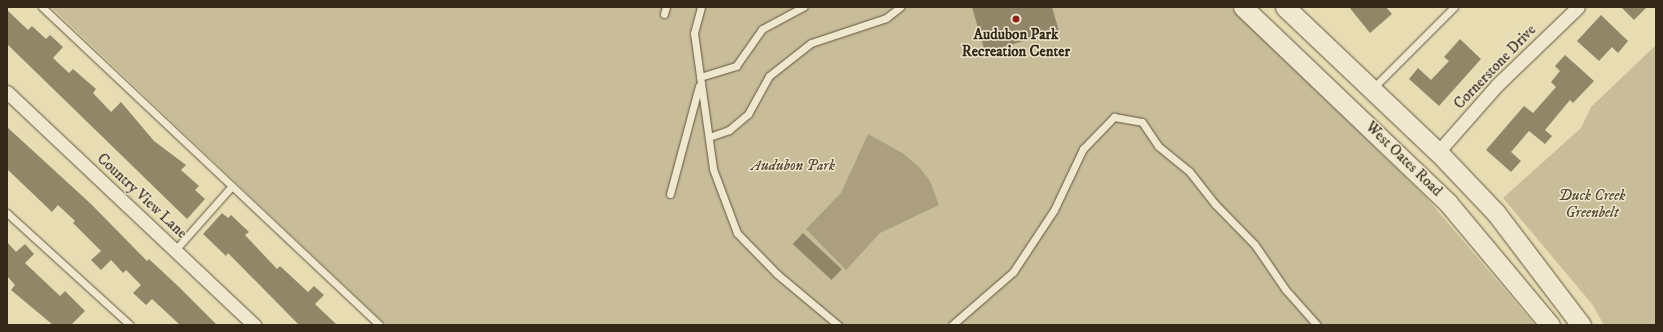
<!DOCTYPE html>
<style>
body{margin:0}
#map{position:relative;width:1663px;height:332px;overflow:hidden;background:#e8dcb3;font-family:"IM FELL DW Pica",serif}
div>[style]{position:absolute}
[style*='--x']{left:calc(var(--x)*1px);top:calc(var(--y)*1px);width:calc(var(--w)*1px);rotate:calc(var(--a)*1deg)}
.green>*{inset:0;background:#c9bd99}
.water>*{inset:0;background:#ab9f7f}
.building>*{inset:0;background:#928669;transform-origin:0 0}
.roads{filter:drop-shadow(0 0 1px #615540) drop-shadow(0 0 1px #615540)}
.lane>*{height:7px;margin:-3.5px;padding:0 3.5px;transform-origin:3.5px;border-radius:3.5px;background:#f0e8ce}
.street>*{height:13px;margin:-6.5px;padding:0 6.5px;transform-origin:6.5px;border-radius:6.5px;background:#f0e8ce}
.secondary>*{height:19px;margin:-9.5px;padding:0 9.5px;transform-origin:9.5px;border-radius:9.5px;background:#f0e8ce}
.dots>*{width:11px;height:11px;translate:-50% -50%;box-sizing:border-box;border:2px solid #f0e8ce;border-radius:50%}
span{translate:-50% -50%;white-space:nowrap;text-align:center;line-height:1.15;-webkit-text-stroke:3px #f0e8ce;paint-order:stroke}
.poi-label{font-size:15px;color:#342819;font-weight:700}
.street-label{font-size:15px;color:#342819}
.park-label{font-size:15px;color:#594d39;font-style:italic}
.frame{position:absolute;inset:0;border:8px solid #342819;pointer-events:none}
</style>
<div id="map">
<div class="green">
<div style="clip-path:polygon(51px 7px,1230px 7px,1425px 196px,1535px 325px,386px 325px)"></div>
<div style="clip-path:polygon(1656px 45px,1656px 325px,1604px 325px,1592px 304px,1503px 198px,1581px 128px,1591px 107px)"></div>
</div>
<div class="water">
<div style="clip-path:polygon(868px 134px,904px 154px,920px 168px,930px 181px,939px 205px,880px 233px,846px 270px,806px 229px,841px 193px)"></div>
</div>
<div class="building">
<div style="clip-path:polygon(972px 7px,1052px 7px,1059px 31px,985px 52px)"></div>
<div style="clip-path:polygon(1349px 7px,1386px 7px,1392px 14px,1370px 33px)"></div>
<div style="clip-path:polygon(1621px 7px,1647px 7px,1634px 20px)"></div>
<div style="clip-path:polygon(7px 10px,28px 30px,32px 26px,46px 39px,50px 35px,63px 47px,53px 58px,69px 73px,73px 69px,96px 89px,93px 93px,111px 112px,121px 102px,154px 141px,186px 165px,181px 170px,199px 186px,195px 190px,205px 199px,187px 219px,7px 44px)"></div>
<div style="clip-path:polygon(1601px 15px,1628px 41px,1618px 53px,1612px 47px,1599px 61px,1577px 41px)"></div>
<div style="clip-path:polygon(1460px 39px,1481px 59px,1439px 106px,1409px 79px,1418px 68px,1431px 80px,1449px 61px,1444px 57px)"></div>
<div style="clip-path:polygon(1565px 55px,1594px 81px,1573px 103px,1570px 100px,1545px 130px,1552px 136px,1545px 144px,1529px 131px,1511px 152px,1521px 161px,1511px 172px,1486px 150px,1524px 106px,1533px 113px,1556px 87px,1551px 82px,1560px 71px,1555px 66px)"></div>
<div style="clip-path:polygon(7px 127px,91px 204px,147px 261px,149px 259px,179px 287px,217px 325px,180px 325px,152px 299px,146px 305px,133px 293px,141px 285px,126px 270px,123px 273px,111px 260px,101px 270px,91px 260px,101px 251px,73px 223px,75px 221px,58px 205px,52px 212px,7px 169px)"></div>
<div style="clip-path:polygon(222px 213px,228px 218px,231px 215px,249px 232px,245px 235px,277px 269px,280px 266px,308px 292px,314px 286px,324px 295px,315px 304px,337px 325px,299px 325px,228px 253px,226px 256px,203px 234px)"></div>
<div style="left:803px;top:233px;width:53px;height:15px;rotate:43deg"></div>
<div style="clip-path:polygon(7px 242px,16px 252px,25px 244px,34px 254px,25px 263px,60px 296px,65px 291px,85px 311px,71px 325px,53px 325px,11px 290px,15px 285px,7px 276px)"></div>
</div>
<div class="roads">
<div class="lane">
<div style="--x:42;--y:7;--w:463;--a:43.3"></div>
<div style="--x:701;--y:7;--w:27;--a:105"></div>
<div style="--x:694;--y:33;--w:137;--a:82"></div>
<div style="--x:713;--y:169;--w:68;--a:69.4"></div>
<div style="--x:737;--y:233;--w:57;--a:45.7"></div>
<div style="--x:777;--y:274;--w:80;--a:39.9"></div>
<div style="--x:664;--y:14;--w:7;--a:-74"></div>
<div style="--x:700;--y:77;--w:38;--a:-17"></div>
<div style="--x:736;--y:66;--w:45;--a:-54.9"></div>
<div style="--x:762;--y:29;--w:47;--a:-28.2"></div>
<div style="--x:1372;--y:89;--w:116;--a:-45"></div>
<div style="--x:709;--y:137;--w:21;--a:-19"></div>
<div style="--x:729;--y:130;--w:25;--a:-40"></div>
<div style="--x:748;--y:114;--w:43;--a:-61.1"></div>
<div style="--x:769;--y:76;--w:53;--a:-38.2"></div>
<div style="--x:811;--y:43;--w:79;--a:-18.4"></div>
<div style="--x:886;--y:18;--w:18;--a:-38"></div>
<div style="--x:670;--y:194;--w:112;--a:-75"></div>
<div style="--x:7;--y:213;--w:166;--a:42.3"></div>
<div style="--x:176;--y:249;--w:84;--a:-48.4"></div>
<div style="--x:952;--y:325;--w:81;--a:-41"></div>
<div style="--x:1013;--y:272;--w:74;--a:-56.5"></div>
<div style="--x:1054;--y:210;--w:68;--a:-64.6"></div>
<div style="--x:1083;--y:149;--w:45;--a:-45.9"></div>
<div style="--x:1114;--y:117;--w:28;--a:10"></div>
<div style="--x:1142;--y:122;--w:29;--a:56"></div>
<div style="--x:1158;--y:146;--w:40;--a:39"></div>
<div style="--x:1189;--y:171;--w:42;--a:51.8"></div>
<div style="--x:1215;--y:204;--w:57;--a:45.7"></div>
<div style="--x:1255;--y:245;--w:53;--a:55.7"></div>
<div style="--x:1285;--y:289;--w:48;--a:48.4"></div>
</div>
<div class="street">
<div style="--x:7;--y:92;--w:340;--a:43.3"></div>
<div style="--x:1438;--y:152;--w:89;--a:-48.6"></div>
<div style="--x:1497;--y:85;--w:112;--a:-43.9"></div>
</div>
<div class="secondary">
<div style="--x:1243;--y:7;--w:284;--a:43.7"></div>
<div style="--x:1448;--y:203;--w:159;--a:50.1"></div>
<div style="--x:1285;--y:7;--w:211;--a:43.5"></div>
<div style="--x:1438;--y:152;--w:84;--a:46.4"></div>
<div style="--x:1496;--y:213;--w:141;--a:52.8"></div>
</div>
</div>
<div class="dots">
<div style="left:1016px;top:19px;background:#8f2418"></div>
</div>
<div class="poi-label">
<span style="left:1016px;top:43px">Audubon Park<br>Recreation Center</span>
</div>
<div class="street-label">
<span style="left:1495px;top:67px;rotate:-46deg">Cornerstone Drive</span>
<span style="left:1404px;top:159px;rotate:44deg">West Oates Road</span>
<span style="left:142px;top:196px;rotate:43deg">Country View Lane</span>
</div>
<div class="park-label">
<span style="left:793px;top:166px">Audubon Park</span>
<span style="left:1592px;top:204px">Duck Creek<br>Greenbelt</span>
</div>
<div class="frame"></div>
</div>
